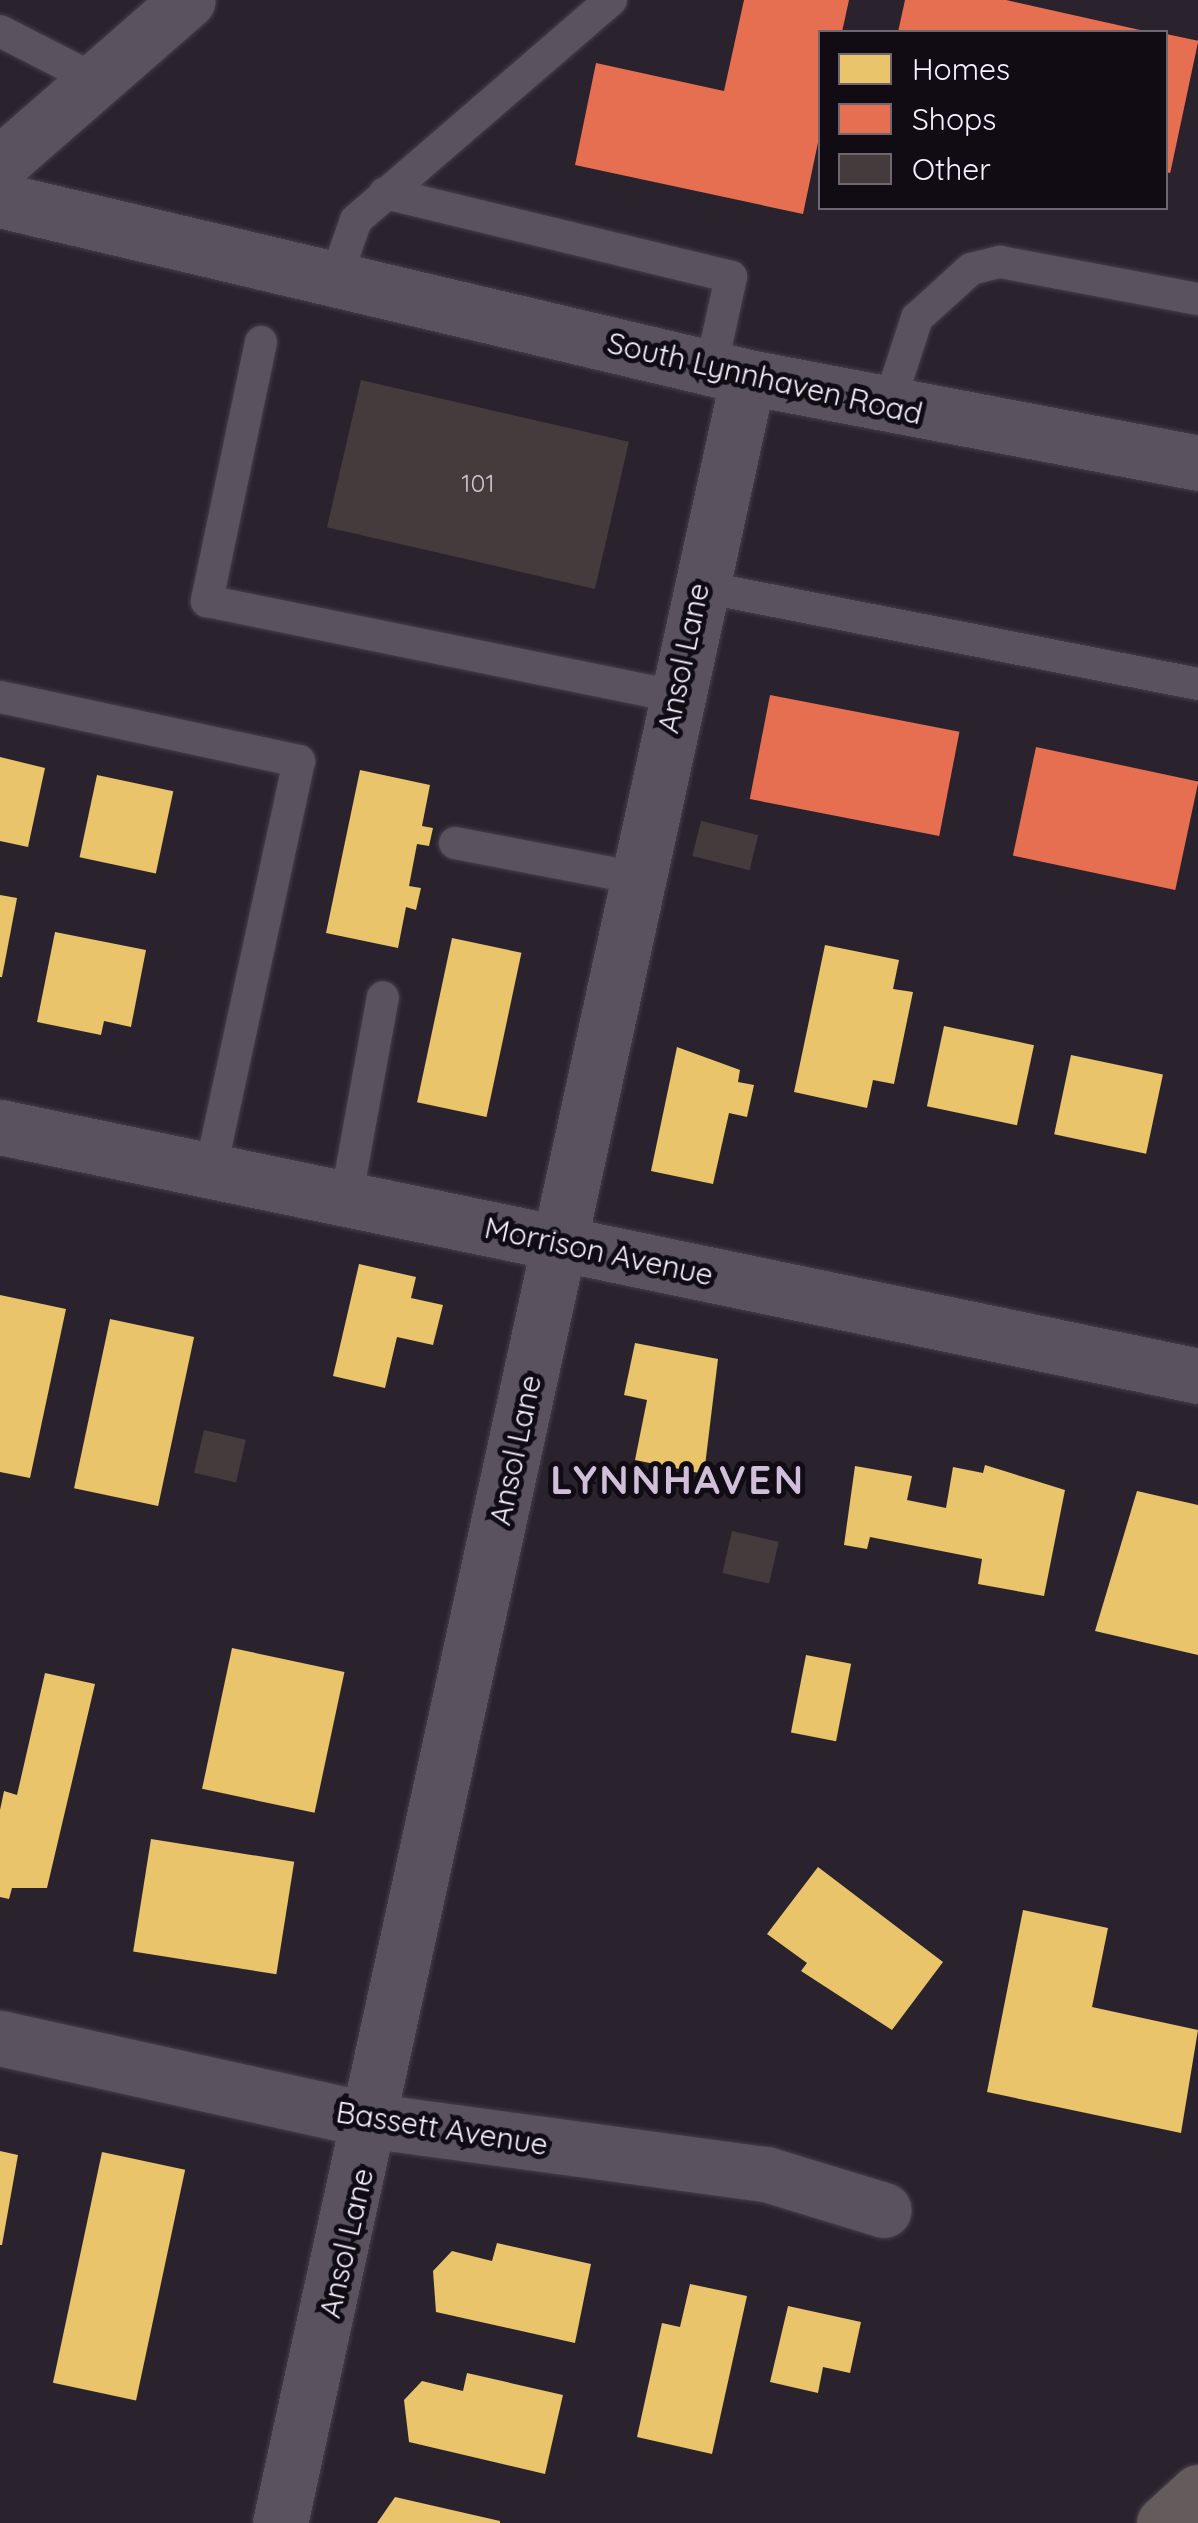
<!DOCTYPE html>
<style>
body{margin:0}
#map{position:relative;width:1198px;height:2523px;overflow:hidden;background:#2a232d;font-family:Quicksand,sans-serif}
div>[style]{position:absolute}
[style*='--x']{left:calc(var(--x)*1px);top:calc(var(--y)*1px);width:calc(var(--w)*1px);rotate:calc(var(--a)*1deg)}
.homes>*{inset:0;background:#e9c46a;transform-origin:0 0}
.shops>*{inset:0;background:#e76f51;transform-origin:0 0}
.building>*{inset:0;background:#443b3c;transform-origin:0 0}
.roads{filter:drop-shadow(0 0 2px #453e47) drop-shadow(0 0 2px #453e47)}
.service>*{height:32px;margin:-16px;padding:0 16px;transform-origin:16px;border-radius:16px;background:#5a535d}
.minor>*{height:55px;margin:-27.5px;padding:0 27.5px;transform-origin:27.5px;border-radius:27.5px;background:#5a535d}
.tertiary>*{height:55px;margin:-27.5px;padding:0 27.5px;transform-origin:27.5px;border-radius:27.5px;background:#5a535d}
.motorway>*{height:55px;margin:-27.5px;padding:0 27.5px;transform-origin:27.5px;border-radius:27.5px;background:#645b5c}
span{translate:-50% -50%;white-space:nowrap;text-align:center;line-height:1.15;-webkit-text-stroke:10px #110b14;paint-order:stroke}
.number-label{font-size:25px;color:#ccc4ce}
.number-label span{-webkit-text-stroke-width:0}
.street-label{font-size:30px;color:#faf1ff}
.district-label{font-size:40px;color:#d0bfd9;font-weight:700;letter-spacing:2.5px}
.legend{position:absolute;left:818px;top:30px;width:350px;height:180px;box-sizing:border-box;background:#110b14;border:2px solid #6e6772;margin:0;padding:12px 18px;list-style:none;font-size:30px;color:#faf1ff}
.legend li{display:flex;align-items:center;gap:20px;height:50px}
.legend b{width:50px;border:2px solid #6e6772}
</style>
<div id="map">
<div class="homes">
<div style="clip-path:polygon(0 757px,45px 768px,28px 847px,0 841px)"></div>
<div style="clip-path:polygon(360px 770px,430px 785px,422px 826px,433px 828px,429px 846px,417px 844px,409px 886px,421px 888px,416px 910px,406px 907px,398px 948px,326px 933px)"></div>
<div style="left:97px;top:775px;width:78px;height:84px;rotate:12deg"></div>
<div style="clip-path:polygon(0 895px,17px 898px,2px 977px,0 977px)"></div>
<div style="clip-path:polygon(55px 932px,146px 950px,131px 1027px,104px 1021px,101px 1035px,37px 1022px)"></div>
<div style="left:452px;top:938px;width:71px;height:168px;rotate:12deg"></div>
<div style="clip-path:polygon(825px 945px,899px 960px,893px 989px,913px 992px,894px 1084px,873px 1080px,867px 1108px,794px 1092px)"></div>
<div style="left:944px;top:1026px;width:92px;height:82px;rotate:12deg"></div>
<div style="clip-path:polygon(677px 1047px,740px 1070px,738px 1082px,754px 1085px,747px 1117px,729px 1113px,713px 1184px,651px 1171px)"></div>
<div style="left:1071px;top:1055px;width:94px;height:81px;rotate:12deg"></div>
<div style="clip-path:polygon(359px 1264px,416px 1277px,411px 1298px,443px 1305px,433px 1345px,397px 1337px,385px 1388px,333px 1376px)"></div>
<div style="clip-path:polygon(0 1295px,66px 1309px,30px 1478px,0 1472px)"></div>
<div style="left:110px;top:1319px;width:86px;height:173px;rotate:12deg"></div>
<div style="clip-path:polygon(635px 1343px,718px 1359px,704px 1474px,635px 1460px,647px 1400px,624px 1395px)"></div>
<div style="clip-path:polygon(985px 1465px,1065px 1490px,1044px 1596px,978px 1584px,982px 1559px,870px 1537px,867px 1549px,844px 1545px,855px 1466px,912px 1476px,907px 1500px,946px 1508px,953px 1467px,983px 1473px)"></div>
<div style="clip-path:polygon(1137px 1491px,1198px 1505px,1198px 1655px,1095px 1631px)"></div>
<div style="left:232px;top:1648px;width:115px;height:144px;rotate:12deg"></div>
<div style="left:806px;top:1655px;width:46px;height:79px;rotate:11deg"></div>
<div style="clip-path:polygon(45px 1673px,95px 1684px,47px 1888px,12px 1888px,9px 1899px,0 1897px,0 1810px,4px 1791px,17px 1795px)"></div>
<div style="left:151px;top:1839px;width:145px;height:114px;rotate:9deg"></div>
<div style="clip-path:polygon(818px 1867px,943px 1962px,892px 2030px,801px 1971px,807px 1963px,767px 1934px)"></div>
<div style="clip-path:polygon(1023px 1910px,1108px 1928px,1092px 2007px,1198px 2030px,1181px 2133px,987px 2092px)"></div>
<div style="clip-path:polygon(0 2151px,18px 2155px,2px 2245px,0 2245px)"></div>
<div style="left:102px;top:2152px;width:85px;height:236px;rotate:12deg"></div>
<div style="clip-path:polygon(497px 2243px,591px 2264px,575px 2343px,436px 2312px,433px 2271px,452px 2251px,492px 2261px)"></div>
<div style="clip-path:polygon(690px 2284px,747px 2296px,712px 2454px,637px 2437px,662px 2323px,680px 2327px)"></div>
<div style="clip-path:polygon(788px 2306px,861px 2322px,850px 2373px,823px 2367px,818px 2393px,770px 2382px)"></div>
<div style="clip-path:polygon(467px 2373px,563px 2395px,545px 2474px,409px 2442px,404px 2400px,422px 2381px,463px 2391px)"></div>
<div style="clip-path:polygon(395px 2497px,500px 2521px,500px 2523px,377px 2523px)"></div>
</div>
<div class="shops">
<div style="clip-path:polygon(744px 0,849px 0,842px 32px,820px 32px,820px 133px,803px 214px,575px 165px,596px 63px,724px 91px)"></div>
<div style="clip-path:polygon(905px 0,1006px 0,1149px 32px,898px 32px)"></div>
<div style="left:1166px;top:34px;width:33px;height:135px;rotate:12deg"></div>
<div style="left:770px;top:695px;width:193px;height:106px;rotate:11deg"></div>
<div style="left:1036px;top:747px;width:166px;height:111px;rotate:12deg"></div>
</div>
<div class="building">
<div style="left:361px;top:380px;width:275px;height:151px;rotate:13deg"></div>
<div style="left:701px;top:821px;width:59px;height:36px;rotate:14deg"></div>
<div style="left:204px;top:1430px;width:43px;height:44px;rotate:13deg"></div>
<div style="left:732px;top:1531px;width:48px;height:43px;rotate:13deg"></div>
</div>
<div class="roads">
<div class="service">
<div style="--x:0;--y:31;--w:103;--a:27.1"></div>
<div style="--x:385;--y:193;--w:356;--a:13.6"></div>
<div style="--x:731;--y:277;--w:93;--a:102.4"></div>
<div style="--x:336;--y:277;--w:60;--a:-70.7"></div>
<div style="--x:356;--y:220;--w:337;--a:-40.8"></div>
<div style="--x:261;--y:342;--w:265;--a:101.8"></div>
<div style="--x:207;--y:601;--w:478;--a:11.5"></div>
<div style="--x:888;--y:407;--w:94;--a:-72"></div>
<div style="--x:917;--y:318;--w:73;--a:-42.2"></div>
<div style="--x:971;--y:269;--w:30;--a:-14"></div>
<div style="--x:1000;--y:262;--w:201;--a:10.6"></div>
<div style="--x:698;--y:586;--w:510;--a:11.09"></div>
<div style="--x:0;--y:697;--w:306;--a:12.1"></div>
<div style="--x:299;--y:761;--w:421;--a:102.2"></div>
<div style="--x:455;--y:843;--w:184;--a:10.9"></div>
<div style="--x:346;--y:1200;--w:206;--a:-79.7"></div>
</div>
<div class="minor">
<div style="--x:0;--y:164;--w:249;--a:-41.1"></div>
<div style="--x:0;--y:1127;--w:1224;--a:11.74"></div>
<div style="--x:0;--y:2038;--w:382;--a:12.5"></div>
<div style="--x:373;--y:2121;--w:397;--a:7.7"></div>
<div style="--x:766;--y:2174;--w:123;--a:17"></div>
<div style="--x:280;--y:2523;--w:2196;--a:-77.7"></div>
</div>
<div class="tertiary">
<div style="--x:0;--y:200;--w:769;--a:13.31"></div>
<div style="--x:748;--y:377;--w:458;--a:10.8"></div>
</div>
<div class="motorway">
<div style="--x:1164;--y:2523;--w:46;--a:-42.4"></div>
</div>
</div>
<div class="number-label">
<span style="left:478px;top:483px">101</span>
</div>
<div class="street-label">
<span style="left:765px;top:378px;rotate:13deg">South Lynnhaven Road</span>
<span style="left:683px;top:658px;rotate:-78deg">Ansol Lane</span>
<span style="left:599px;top:1251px;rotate:12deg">Morrison Avenue</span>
<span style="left:515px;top:1450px;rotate:-78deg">Ansol Lane</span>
<span style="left:442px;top:2128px;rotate:9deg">Bassett Avenue</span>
<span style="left:346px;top:2243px;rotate:-77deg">Ansol Lane</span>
</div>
<div class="district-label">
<span style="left:678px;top:1479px">LYNNHAVEN</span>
</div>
<ul class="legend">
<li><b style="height:28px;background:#e9c46a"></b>Homes</li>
<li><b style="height:28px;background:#e76f51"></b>Shops</li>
<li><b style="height:28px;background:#443b3c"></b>Other</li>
</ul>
</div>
